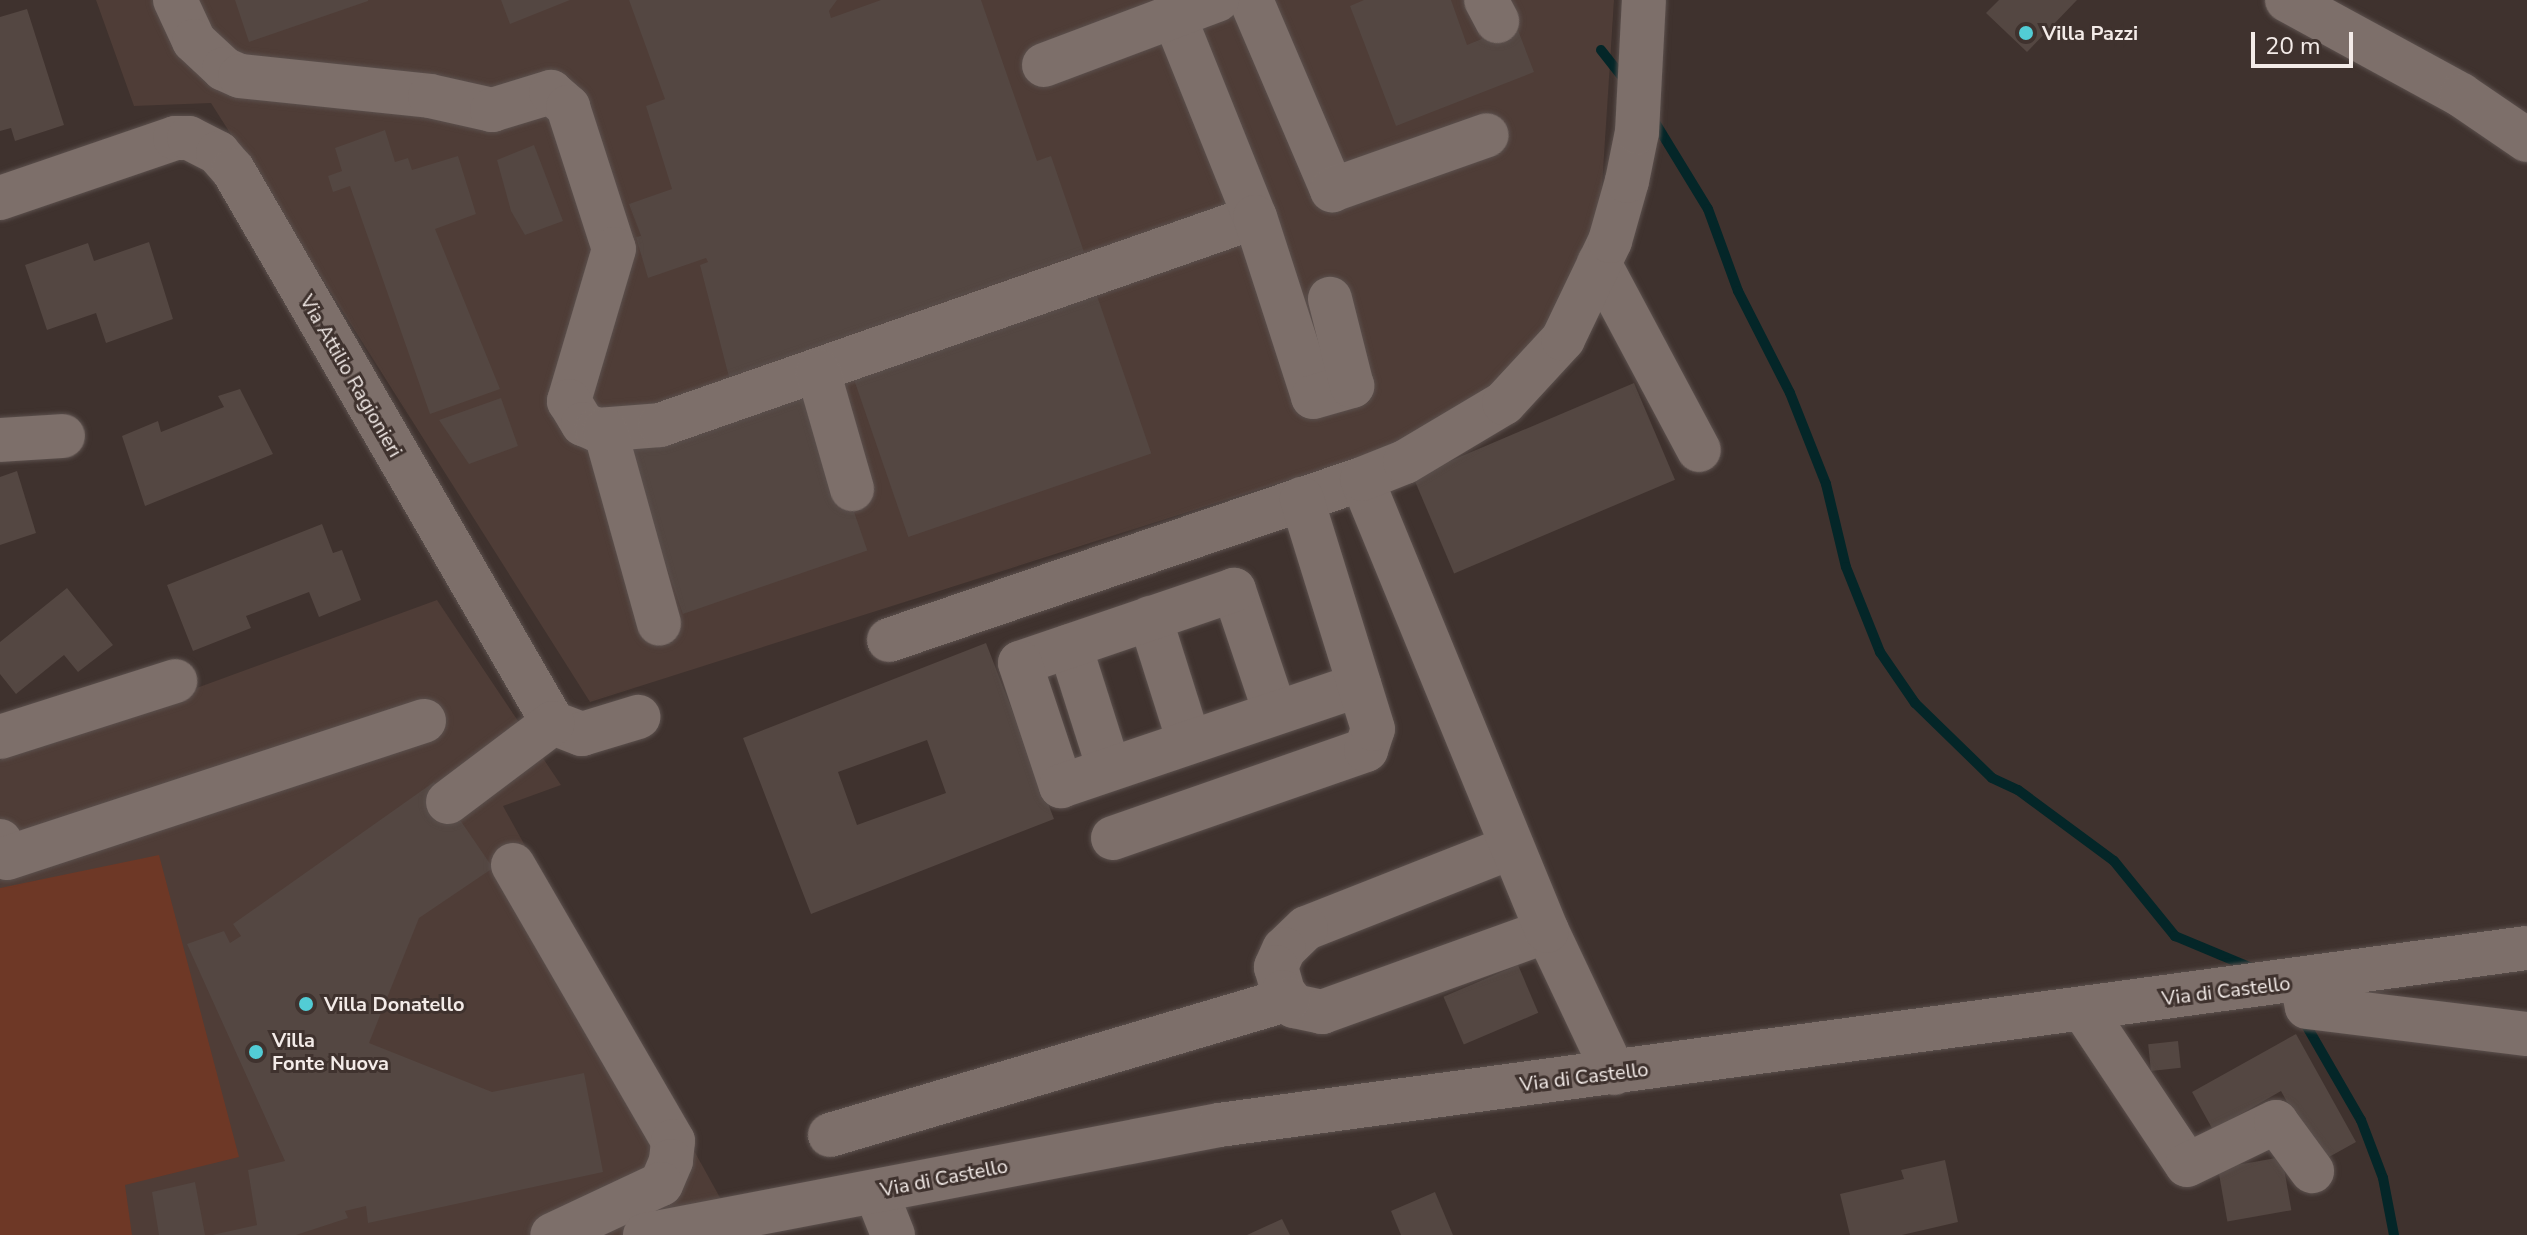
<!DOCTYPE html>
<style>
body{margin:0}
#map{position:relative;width:2527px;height:1235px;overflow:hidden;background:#3f322e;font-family:"Nunito Sans",sans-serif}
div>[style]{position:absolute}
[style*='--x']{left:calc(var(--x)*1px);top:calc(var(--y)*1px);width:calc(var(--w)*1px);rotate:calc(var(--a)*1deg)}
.built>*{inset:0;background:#4f3d37}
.green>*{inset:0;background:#6e3826}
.stream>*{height:10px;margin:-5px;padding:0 5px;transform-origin:5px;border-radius:5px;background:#042628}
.building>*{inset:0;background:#544742;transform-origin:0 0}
.roads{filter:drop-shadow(0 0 2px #5b504d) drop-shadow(0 0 2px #5b504d)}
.minor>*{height:44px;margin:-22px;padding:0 22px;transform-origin:22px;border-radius:22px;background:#7d6f6a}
.dots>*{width:22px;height:22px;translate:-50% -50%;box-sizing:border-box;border:4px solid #3f322e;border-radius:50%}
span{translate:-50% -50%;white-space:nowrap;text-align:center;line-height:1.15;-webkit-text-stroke:6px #3f322e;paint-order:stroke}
.poi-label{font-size:20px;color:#f3ebe8;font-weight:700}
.left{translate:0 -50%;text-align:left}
.street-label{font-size:20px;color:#f3ebe8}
.scale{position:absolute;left:2251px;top:32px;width:102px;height:36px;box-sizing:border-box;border:4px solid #f3ebe8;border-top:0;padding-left:10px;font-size:24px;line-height:28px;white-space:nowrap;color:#f3ebe8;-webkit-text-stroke:6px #3f322e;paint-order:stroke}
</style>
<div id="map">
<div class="built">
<div style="clip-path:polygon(96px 0,1614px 0,1599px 233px,1548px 332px,1494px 392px,1389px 448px,590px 702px,211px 103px,134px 106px)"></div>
<div style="clip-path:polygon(437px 600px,561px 785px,503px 806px,723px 1203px,633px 1235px,0 1235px,0 760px)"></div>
</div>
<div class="green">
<div style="clip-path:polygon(159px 855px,239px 1157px,125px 1185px,132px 1235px,0 1235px,0 888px)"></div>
</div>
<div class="stream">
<div style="--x:1601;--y:50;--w:42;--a:51.8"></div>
<div style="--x:1653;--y:119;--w:105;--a:58.6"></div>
<div style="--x:1708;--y:209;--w:87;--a:69.9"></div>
<div style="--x:1738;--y:291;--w:114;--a:63"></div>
<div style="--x:1790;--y:393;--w:98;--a:68.4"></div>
<div style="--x:1826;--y:484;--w:85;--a:76.5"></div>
<div style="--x:1846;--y:567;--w:92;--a:68.2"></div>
<div style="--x:1880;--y:652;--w:62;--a:55.5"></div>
<div style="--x:1915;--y:703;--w:107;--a:44.2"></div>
<div style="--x:1992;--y:778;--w:29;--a:25"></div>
<div style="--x:2018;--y:790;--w:119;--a:36.5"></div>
<div style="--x:2114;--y:861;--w:97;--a:50.9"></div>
<div style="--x:2175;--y:936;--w:86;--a:22.7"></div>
<div style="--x:2302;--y:1018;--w:118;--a:60"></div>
<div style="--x:2361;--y:1120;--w:62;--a:69.2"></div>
<div style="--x:2383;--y:1178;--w:58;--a:79.1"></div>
</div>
<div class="building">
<div style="clip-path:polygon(235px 0,368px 0,368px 1px,249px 42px)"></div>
<div style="clip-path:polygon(501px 0,570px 0,510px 24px)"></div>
<div style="clip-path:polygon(629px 0,837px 0,829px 11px,831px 18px,881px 0,981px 0,1037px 161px,1051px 156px,1084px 252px,729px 377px,700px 265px,708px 262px,706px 258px,648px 278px,636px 237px,641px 236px,629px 204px,672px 189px,646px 106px,665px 99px)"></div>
<div style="clip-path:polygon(1364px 0,1451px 0,1467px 45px,1516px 25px,1534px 72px,1396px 126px,1350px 6px)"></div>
<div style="clip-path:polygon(1999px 0,2077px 0,2027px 52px,1986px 13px)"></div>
<div style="clip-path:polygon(27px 9px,64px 125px,15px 141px,11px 128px,0 131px,0 17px)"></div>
<div style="clip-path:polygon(385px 130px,395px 162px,408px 158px,412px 170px,458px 156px,476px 214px,435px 229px,500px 389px,430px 414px,350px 186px,333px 192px,328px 176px,342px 171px,335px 148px)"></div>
<div style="clip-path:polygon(534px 145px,563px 221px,525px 235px,511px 211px,497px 160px)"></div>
<div style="clip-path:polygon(149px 242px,173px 319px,106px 343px,96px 313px,47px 330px,25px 265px,88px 243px,94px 261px)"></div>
<div style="left:1094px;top:287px;width:176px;height:257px;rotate:71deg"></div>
<div style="left:1634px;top:383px;width:105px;height:240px;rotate:67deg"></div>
<div style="left:810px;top:384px;width:176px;height:195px;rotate:71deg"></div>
<div style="clip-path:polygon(240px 389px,273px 454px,145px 506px,122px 436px,158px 421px,161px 432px,224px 407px,218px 396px)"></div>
<div style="clip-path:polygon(501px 398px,518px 446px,469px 464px,439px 420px)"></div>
<div style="clip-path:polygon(17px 471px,36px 533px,0 545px,0 477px)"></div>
<div style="clip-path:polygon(322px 524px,333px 553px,342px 550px,361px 600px,319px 617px,309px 592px,246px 616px,251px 628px,193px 651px,167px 585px)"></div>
<div style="clip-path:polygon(67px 588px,113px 645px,78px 672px,64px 655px,16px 694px,0 674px,0 642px)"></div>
<div style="clip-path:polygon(evenodd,986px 643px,1054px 819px,811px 914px,743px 738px,986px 643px,927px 740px,946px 793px,857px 825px,838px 772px,927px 740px)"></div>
<div style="clip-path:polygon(434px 782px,493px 868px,419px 918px,369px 1043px,492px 1092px,584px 1073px,603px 1172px,368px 1223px,366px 1206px,345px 1211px,348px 1218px,296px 1235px,212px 1235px,257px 1225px,248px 1170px,285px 1161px,187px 944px,224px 931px,230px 943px,241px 936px,233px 924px)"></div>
<div style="left:1518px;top:965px;width:52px;height:81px;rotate:67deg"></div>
<div style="clip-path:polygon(2296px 1034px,2356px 1142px,2320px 1162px,2281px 1091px,2213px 1130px,2192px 1092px)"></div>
<div style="left:2178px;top:1041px;width:27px;height:30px;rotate:84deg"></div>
<div style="left:2282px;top:1157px;width:54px;height:65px;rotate:80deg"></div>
<div style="clip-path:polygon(1945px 1160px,1958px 1222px,1902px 1235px,1850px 1235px,1840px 1194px,1904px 1179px,1901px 1170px)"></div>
<div style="clip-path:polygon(195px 1182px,205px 1235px,159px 1235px,152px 1192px)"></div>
<div style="clip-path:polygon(1435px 1192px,1453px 1235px,1401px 1235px,1391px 1211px)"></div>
<div style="clip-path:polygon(1282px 1219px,1290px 1235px,1247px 1235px)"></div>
</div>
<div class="roads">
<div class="minor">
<div style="--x:175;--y:0;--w:45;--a:65.1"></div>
<div style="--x:194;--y:41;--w:41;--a:43"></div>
<div style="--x:224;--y:69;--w:17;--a:24"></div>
<div style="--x:240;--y:76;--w:191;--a:6"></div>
<div style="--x:430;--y:96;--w:64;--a:12.7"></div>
<div style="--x:492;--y:110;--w:62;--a:-17"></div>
<div style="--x:551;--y:92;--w:23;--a:41"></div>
<div style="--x:568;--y:107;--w:149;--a:72.1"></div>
<div style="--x:614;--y:249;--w:159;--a:106.5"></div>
<div style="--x:569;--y:401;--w:27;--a:59"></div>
<div style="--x:583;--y:424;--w:15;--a:23"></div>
<div style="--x:597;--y:430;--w:63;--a:-4.5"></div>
<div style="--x:660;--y:425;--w:630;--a:-19.27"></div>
<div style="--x:1251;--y:0;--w:207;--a:66.9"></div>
<div style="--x:1332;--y:190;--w:164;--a:-19.5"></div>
<div style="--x:1486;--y:0;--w:24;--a:62"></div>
<div style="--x:2287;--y:0;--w:198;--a:28.6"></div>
<div style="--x:2461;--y:95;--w:80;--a:34.3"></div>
<div style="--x:1174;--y:16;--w:217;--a:68.1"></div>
<div style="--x:1255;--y:217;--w:189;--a:72.1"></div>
<div style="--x:1313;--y:397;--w:41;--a:-15.8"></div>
<div style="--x:1352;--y:386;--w:90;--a:-104.2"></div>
<div style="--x:1044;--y:65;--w:185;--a:-20.6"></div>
<div style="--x:0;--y:198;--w:185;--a:-18.9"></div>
<div style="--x:175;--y:138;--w:14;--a:0"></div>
<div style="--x:189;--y:138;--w:33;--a:27"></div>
<div style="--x:218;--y:153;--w:23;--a:49"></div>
<div style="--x:233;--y:170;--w:639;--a:59.94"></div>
<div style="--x:553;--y:723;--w:31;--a:21"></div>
<div style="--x:582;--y:734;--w:59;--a:-16.9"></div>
<div style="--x:1599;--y:263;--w:212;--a:61.9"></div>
<div style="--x:818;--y:371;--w:123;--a:73.9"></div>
<div style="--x:605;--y:430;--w:201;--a:74.4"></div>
<div style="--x:0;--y:440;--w:63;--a:-3.6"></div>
<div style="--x:1150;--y:618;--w:130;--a:72.5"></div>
<div style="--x:889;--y:640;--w:500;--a:-18.8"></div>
<div style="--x:1070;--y:646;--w:129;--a:72.4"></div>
<div style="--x:1275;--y:712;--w:129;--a:-108.6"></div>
<div style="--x:1234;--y:590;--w:226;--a:161.2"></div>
<div style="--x:1020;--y:663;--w:130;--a:71.6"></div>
<div style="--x:1061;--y:786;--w:315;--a:-18.7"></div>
<div style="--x:0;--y:737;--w:184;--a:-17.7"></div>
<div style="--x:448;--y:802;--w:131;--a:-37"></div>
<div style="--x:1113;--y:838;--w:268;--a:-19.2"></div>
<div style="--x:1366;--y:750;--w:22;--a:-72"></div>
<div style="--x:1373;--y:729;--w:241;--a:-107.2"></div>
<div style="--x:0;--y:841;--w:18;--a:68"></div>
<div style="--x:7;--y:858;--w:439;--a:-18.2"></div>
<div style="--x:1512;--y:847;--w:221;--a:158.5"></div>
<div style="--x:1306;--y:928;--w:30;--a:136"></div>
<div style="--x:1284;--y:949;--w:20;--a:114"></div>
<div style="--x:1276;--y:967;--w:26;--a:74"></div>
<div style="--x:1283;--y:992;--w:18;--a:52"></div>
<div style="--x:1294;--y:1006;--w:29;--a:12"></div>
<div style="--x:1322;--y:1012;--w:239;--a:-19.8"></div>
<div style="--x:1547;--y:931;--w:157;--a:64.7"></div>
<div style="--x:513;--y:865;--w:319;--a:59.9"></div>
<div style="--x:673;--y:1141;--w:20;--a:96"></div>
<div style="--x:671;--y:1161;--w:25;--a:113"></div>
<div style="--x:661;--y:1184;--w:120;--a:154.9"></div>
<div style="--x:1547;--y:931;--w:488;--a:-112.3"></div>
<div style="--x:1362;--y:479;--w:46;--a:-21.6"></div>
<div style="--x:1405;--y:462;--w:115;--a:-30.8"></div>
<div style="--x:1504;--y:403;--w:87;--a:-47.3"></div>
<div style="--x:1563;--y:339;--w:109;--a:-64.4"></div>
<div style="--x:1610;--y:241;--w:62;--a:-74.2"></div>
<div style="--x:1627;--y:181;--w:50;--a:-78.5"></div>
<div style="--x:1637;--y:132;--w:132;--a:-87"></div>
<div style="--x:2302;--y:982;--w:25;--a:79"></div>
<div style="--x:2307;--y:1007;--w:222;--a:7"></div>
<div style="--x:2083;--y:1009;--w:187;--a:56.3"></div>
<div style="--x:2187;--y:1165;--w:99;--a:-25.8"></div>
<div style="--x:2276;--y:1122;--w:61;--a:53.7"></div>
<div style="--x:830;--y:1135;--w:478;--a:-16.5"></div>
<div style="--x:876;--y:1192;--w:46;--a:68.4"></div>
<div style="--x:645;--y:1235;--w:584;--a:-10.85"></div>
<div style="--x:1219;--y:1125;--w:1320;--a:-7.71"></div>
</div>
</div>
<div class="dots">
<div style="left:2026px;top:33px;background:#52ccd5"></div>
<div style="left:306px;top:1004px;background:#52ccd5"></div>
<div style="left:256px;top:1052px;background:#52ccd5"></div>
</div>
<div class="poi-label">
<span class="left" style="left:2042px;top:33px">Villa Pazzi</span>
<span class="left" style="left:324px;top:1004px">Villa Donatello</span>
<span class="left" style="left:272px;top:1052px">Villa<br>Fonte Nuova</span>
</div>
<div class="street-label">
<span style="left:351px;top:376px;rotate:60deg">Via Attilio Ragionieri</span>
<span style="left:2226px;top:991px;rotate:-7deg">Via di Castello</span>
<span style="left:1584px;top:1077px;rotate:-7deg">Via di Castello</span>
<span style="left:944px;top:1178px;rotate:-11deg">Via di Castello</span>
</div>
<div class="scale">20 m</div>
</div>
